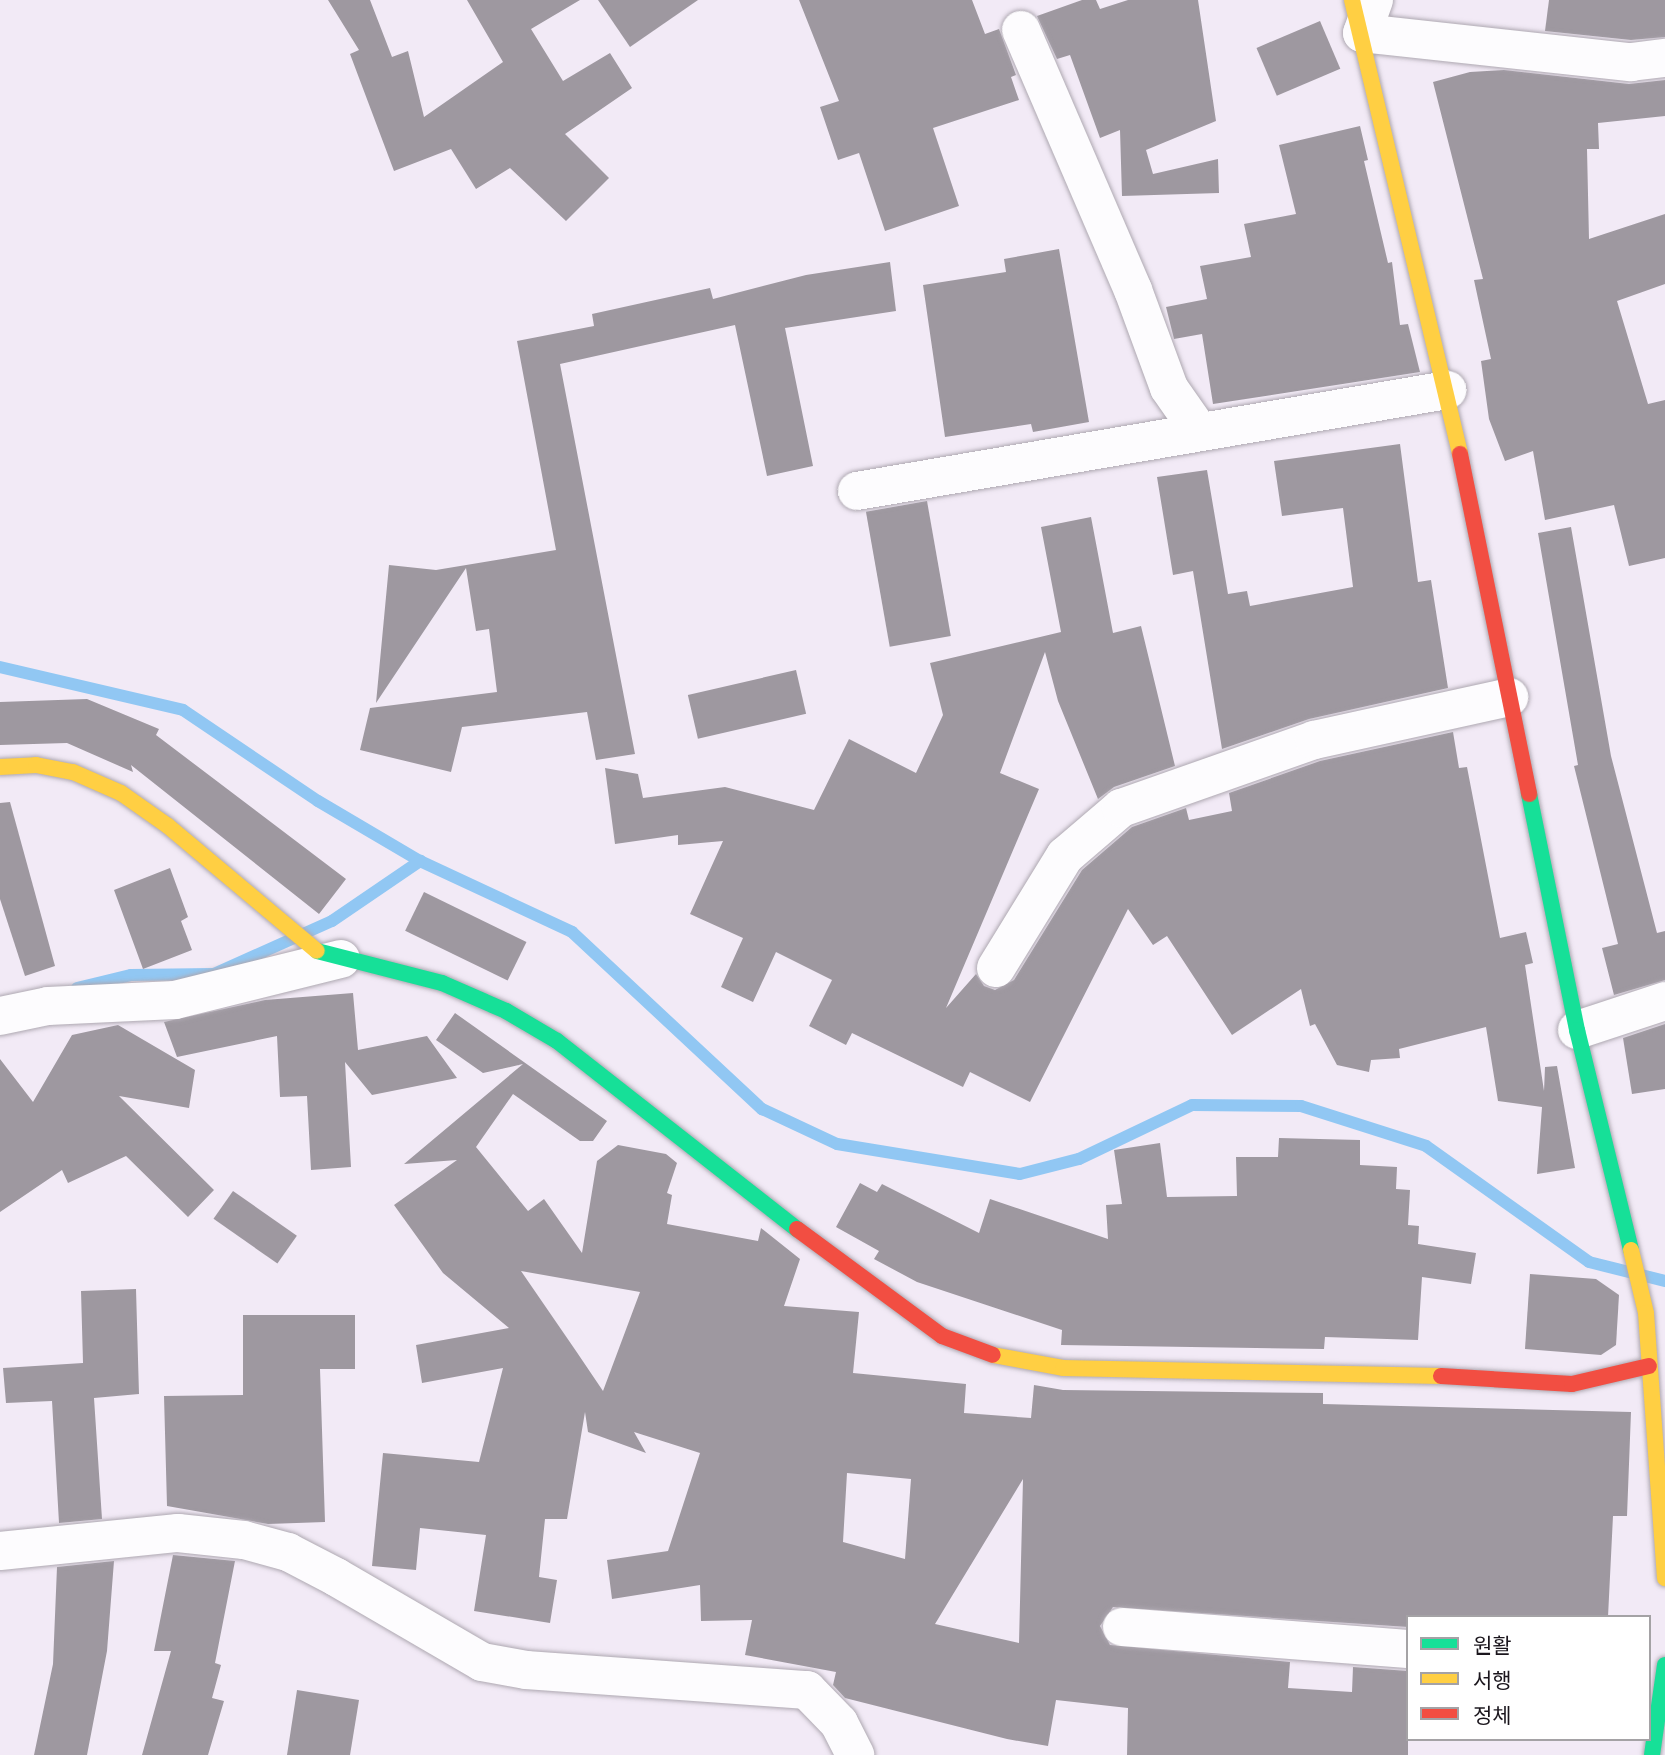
<!DOCTYPE html>
<meta charset="utf-8">
<style>
body{margin:0}
#map{position:relative;width:1665px;height:1755px;overflow:hidden;background:#f2eaf6;font-family:"PT Sans Narrow","Noto Sans KR",sans-serif}
div>[style]{position:absolute}
[style*='--x']{left:calc(var(--x)*1px);top:calc(var(--y)*1px);width:calc(var(--w)*1px);rotate:calc(var(--a)*1deg)}
.stream>*{height:12px;margin:-6px;padding:0 6px;transform-origin:6px;border-radius:6px;background:#91c7f3}
.building>*{inset:0;background:#9e98a0;transform-origin:0 0}
.roads{filter:drop-shadow(0 0 2px #aea8b1) drop-shadow(0 0 2px #aea8b1)}
.street>*{height:38px;margin:-19px;padding:0 19px;transform-origin:19px;border-radius:19px;background:#fdfcfe}
.fast>*{height:16px;margin:-8px;padding:0 8px;transform-origin:8px;border-radius:8px;background:#16e098}
.slow>*{height:16px;margin:-8px;padding:0 8px;transform-origin:8px;border-radius:8px;background:#ffcf43}
.jam>*{height:16px;margin:-8px;padding:0 8px;transform-origin:8px;border-radius:8px;background:#f24e42}
span{translate:-50% -50%;white-space:nowrap;text-align:center;line-height:1.15;-webkit-text-stroke:7px #fff;paint-order:stroke}
.legend{position:absolute;left:1406px;top:1615px;width:245px;height:126px;box-sizing:border-box;background:#fff;border:2px solid #a4a2a5;margin:0;padding:9px 12px;list-style:none;font-size:21px;color:#1b161d}
.legend li{display:flex;align-items:center;gap:14px;height:35px}
.legend b{width:35px;border:2px solid #a4a2a5}
</style>
<div id="map">
<div class="stream">
<div style="--x:0;--y:667;--w:188;--a:13.2"></div>
<div style="--x:183;--y:710;--w:163;--a:34"></div>
<div style="--x:318;--y:801;--w:118;--a:30.5"></div>
<div style="--x:420;--y:861;--w:168;--a:25"></div>
<div style="--x:572;--y:932;--w:260;--a:43"></div>
<div style="--x:762;--y:1109;--w:83;--a:25"></div>
<div style="--x:837;--y:1144;--w:185;--a:9.3"></div>
<div style="--x:1020;--y:1174;--w:61;--a:-14.3"></div>
<div style="--x:1079;--y:1159;--w:125;--a:-25.5"></div>
<div style="--x:1192;--y:1105;--w:109;--a:0.5"></div>
<div style="--x:1301;--y:1106;--w:131;--a:17.7"></div>
<div style="--x:1426;--y:1146;--w:200;--a:35.4"></div>
<div style="--x:1589;--y:1262;--w:78;--a:14"></div>
<div style="--x:77;--y:988;--w:56;--a:-13.5"></div>
<div style="--x:131;--y:975;--w:83;--a:-0.7"></div>
<div style="--x:214;--y:974;--w:129;--a:-24.2"></div>
<div style="--x:332;--y:921;--w:107;--a:-34.3"></div>
</div>
<div class="building">
<div style="clip-path:polygon(328px 0,370px 0,392px 57px,408px 51px,424px 117px,503px 62px,467px 0,580px 0,531px 29px,563px 81px,610px 53px,632px 88px,565px 134px,609px 178px,566px 221px,510px 168px,476px 189px,451px 149px,394px 171px,350px 54px,359px 50px)"></div>
<div style="clip-path:polygon(598px 0,698px 0,630px 47px)"></div>
<div style="clip-path:polygon(799px 0,972px 0,985px 34px,999px 29px,1016px 75px,1011px 77px,1019px 100px,933px 128px,959px 206px,885px 231px,859px 153px,838px 160px,820px 107px,839px 101px)"></div>
<div style="clip-path:polygon(1082px 0,1096px 0,1100px 9px,1128px 0,1198px 0,1216px 121px,1146px 150px,1153px 174px,1218px 159px,1219px 193px,1122px 196px,1120px 130px,1100px 138px,1070px 55px,1057px 59px,1037px 16px)"></div>
<div style="clip-path:polygon(1549px 0,1665px 0,1665px 37px,1631px 40px,1545px 31px)"></div>
<div style="left:1320px;top:21px;width:52px;height:69px;rotate:67deg"></div>
<div style="clip-path:polygon(1504px 70px,1629px 84px,1665px 80px,1665px 116px,1598px 123px,1599px 149px,1587px 149px,1589px 239px,1665px 214px,1665px 284px,1617px 301px,1648px 404px,1665px 400px,1665px 558px,1629px 566px,1614px 505px,1545px 520px,1533px 451px,1505px 461px,1489px 419px,1481px 361px,1491px 359px,1474px 280px,1483px 279px,1433px 82px,1470px 72px)"></div>
<div style="clip-path:polygon(1360px 126px,1368px 160px,1364px 161px,1388px 263px,1392px 262px,1400px 325px,1408px 324px,1420px 372px,1213px 404px,1202px 334px,1174px 339px,1166px 307px,1207px 299px,1200px 266px,1251px 257px,1244px 224px,1296px 214px,1279px 145px)"></div>
<div style="clip-path:polygon(1059px 249px,1089px 422px,1033px 432px,1031px 424px,945px 437px,923px 285px,1006px 272px,1004px 259px)"></div>
<div style="clip-path:polygon(890px 262px,896px 311px,785px 328px,813px 466px,767px 476px,735px 325px,560px 364px,635px 754px,596px 760px,587px 712px,462px 727px,451px 772px,360px 750px,370px 708px,497px 692px,489px 629px,476px 631px,466px 568px,376px 703px,389px 565px,436px 570px,556px 550px,517px 341px,594px 326px,592px 314px,710px 288px,713px 299px,806px 275px)"></div>
<div style="clip-path:polygon(1400px 444px,1418px 582px,1431px 580px,1448px 688px,1309px 719px,1222px 749px,1193px 571px,1173px 575px,1157px 477px,1207px 470px,1228px 594px,1247px 591px,1250px 606px,1353px 587px,1343px 508px,1282px 516px,1274px 461px)"></div>
<div style="left:927px;top:501px;width:137px;height:62px;rotate:80deg"></div>
<div style="clip-path:polygon(1091px 517px,1113px 633px,1141px 626px,1175px 766px,1114px 787px,1098px 799px,1058px 701px,1045px 652px,1000px 773px,1039px 789px,946px 1008px,976px 974px,984px 986px,995px 990px,1014px 980px,1082px 870px,1132px 827px,1186px 808px,1189px 820px,1232px 811px,1229px 793px,1320px 761px,1453px 732px,1459px 768px,1467px 767px,1500px 938px,1526px 932px,1533px 963px,1525px 965px,1544px 1091px,1545px 1067px,1557px 1066px,1575px 1168px,1537px 1174px,1542px 1107px,1498px 1101px,1486px 1027px,1399px 1049px,1400px 1058px,1371px 1060px,1369px 1072px,1337px 1065px,1315px 1024px,1310px 1026px,1301px 989px,1232px 1035px,1167px 936px,1153px 945px,1128px 909px,1030px 1102px,970px 1072px,963px 1087px,852px 1033px,846px 1045px,809px 1026px,832px 980px,776px 952px,753px 1002px,721px 987px,743px 938px,690px 914px,723px 841px,678px 845px,678px 835px,615px 844px,605px 768px,638px 774px,643px 798px,725px 787px,814px 810px,849px 739px,916px 773px,943px 715px,930px 663px,1061px 632px,1041px 527px)"></div>
<div style="clip-path:polygon(1571px 527px,1611px 756px,1657px 933px,1665px 931px,1665px 980px,1614px 995px,1602px 948px,1618px 944px,1574px 766px,1578px 765px,1538px 533px)"></div>
<div style="left:796px;top:670px;width:45px;height:111px;rotate:77deg"></div>
<div style="clip-path:polygon(87px 699px,159px 729px,156px 735px,346px 879px,319px 914px,131px 765px,133px 772px,67px 743px,0 745px,0 702px)"></div>
<div style="clip-path:polygon(10px 802px,55px 966px,25px 976px,0 899px,0 803px)"></div>
<div style="clip-path:polygon(170px 868px,188px 917px,181px 921px,192px 950px,143px 969px,114px 890px)"></div>
<div style="left:424px;top:892px;width:114px;height:43px;rotate:26deg"></div>
<div style="clip-path:polygon(353px 993px,358px 1050px,427px 1036px,457px 1078px,372px 1095px,345px 1062px,351px 1167px,311px 1170px,307px 1096px,280px 1097px,277px 1036px,177px 1057px,164px 1022px,265px 1000px)"></div>
<div style="clip-path:polygon(evenodd,455px 1013px,607px 1121px,593px 1141px,580px 1141px,513px 1094px,476px 1147px,528px 1211px,544px 1199px,582px 1253px,597px 1161px,618px 1145px,666px 1154px,677px 1163px,667px 1193px,672px 1195px,667px 1224px,758px 1241px,761px 1228px,800px 1259px,784px 1306px,859px 1312px,853px 1373px,966px 1384px,964px 1413px,1031px 1418px,1034px 1385px,1063px 1390px,1323px 1393px,1323px 1404px,1631px 1412px,1627px 1516px,1613px 1516px,1608px 1617px,1408px 1617px,1408px 1627px,1113px 1607px,1100px 1626px,1110px 1645px,1290px 1662px,1288px 1688px,1352px 1692px,1353px 1667px,1408px 1671px,1408px 1755px,1127px 1755px,1128px 1708px,1056px 1700px,1048px 1746px,1007px 1739px,845px 1698px,833px 1685px,836px 1672px,745px 1655px,752px 1620px,701px 1621px,700px 1585px,612px 1599px,607px 1560px,668px 1551px,700px 1453px,634px 1432px,646px 1453px,588px 1432px,585px 1412px,567px 1519px,545px 1519px,539px 1577px,557px 1580px,550px 1623px,474px 1611px,486px 1535px,420px 1528px,416px 1570px,372px 1566px,383px 1453px,479px 1462px,503px 1368px,422px 1383px,416px 1345px,509px 1328px,443px 1273px,394px 1205px,457px 1160px,404px 1164px,523px 1064px,483px 1073px,436px 1040px,455px 1013px,521px 1271px,640px 1292px,603px 1391px,576px 1351px,521px 1271px,455px 1013px,847px 1473px,911px 1479px,905px 1559px,843px 1542px,847px 1473px,455px 1013px,1023px 1479px,1019px 1643px,935px 1624px,1023px 1479px)"></div>
<div style="clip-path:polygon(1665px 1024px,1665px 1089px,1632px 1094px,1623px 1038px)"></div>
<div style="clip-path:polygon(118px 1025px,195px 1070px,189px 1108px,119px 1096px,214px 1190px,188px 1217px,126px 1156px,68px 1183px,62px 1170px,0 1212px,0 1059px,33px 1102px,72px 1035px)"></div>
<div style="clip-path:polygon(1279px 1138px,1360px 1140px,1360px 1165px,1397px 1167px,1396px 1189px,1410px 1190px,1408px 1225px,1419px 1226px,1418px 1244px,1476px 1253px,1471px 1284px,1422px 1277px,1418px 1340px,1325px 1337px,1324px 1349px,1061px 1345px,1062px 1330px,917px 1282px,874px 1259px,879px 1251px,836px 1227px,860px 1183px,877px 1192px,882px 1184px,979px 1233px,990px 1199px,1108px 1239px,1106px 1205px,1122px 1204px,1114px 1150px,1160px 1143px,1167px 1197px,1237px 1196px,1236px 1157px,1278px 1157px)"></div>
<div style="left:233px;top:1191px;width:78px;height:34px;rotate:35deg"></div>
<div style="clip-path:polygon(1530px 1274px,1596px 1279px,1619px 1295px,1616px 1345px,1601px 1355px,1525px 1349px)"></div>
<div style="clip-path:polygon(136px 1289px,139px 1394px,94px 1398px,102px 1519px,59px 1523px,52px 1401px,6px 1403px,3px 1368px,83px 1363px,81px 1291px)"></div>
<div style="clip-path:polygon(243px 1315px,355px 1315px,355px 1369px,320px 1369px,325px 1522px,268px 1524px,167px 1506px,164px 1396px,243px 1395px)"></div>
<div style="clip-path:polygon(173px 1555px,235px 1561px,215px 1663px,221px 1665px,212px 1698px,224px 1701px,208px 1755px,142px 1755px,171px 1651px,154px 1651px)"></div>
<div style="clip-path:polygon(114px 1561px,107px 1651px,87px 1755px,34px 1755px,53px 1664px,57px 1567px)"></div>
<div style="clip-path:polygon(297px 1690px,359px 1700px,350px 1755px,287px 1755px)"></div>
</div>
<div class="roads">
<div class="street">
<div style="--x:1374;--y:0;--w:35;--a:110"></div>
<div style="--x:1362;--y:33;--w:271;--a:6.2"></div>
<div style="--x:1631;--y:62;--w:34;--a:-7"></div>
<div style="--x:1021;--y:30;--w:283;--a:66.7"></div>
<div style="--x:1133;--y:290;--w:104;--a:69.8"></div>
<div style="--x:1169;--y:388;--w:52;--a:55.1"></div>
<div style="--x:857;--y:491;--w:599;--a:-9.71"></div>
<div style="--x:996;--y:968;--w:132;--a:-58.4"></div>
<div style="--x:1065;--y:856;--w:74;--a:-40.6"></div>
<div style="--x:1121;--y:808;--w:205;--a:-19.4"></div>
<div style="--x:1314;--y:740;--w:200;--a:-12.4"></div>
<div style="--x:0;--y:1016;--w:49;--a:-11.8"></div>
<div style="--x:48;--y:1006;--w:127;--a:-2.7"></div>
<div style="--x:175;--y:1000;--w:171;--a:-13.9"></div>
<div style="--x:1577;--y:1030;--w:93;--a:-18.2"></div>
<div style="--x:0;--y:1551;--w:179;--a:-5.8"></div>
<div style="--x:178;--y:1533;--w:66;--a:6.1"></div>
<div style="--x:244;--y:1540;--w:46;--a:15.3"></div>
<div style="--x:288;--y:1552;--w:54;--a:27.5"></div>
<div style="--x:336;--y:1577;--w:169;--a:30.2"></div>
<div style="--x:482;--y:1662;--w:45;--a:10.3"></div>
<div style="--x:526;--y:1670;--w:282;--a:4.1"></div>
<div style="--x:807;--y:1690;--w:46;--a:45.9"></div>
<div style="--x:839;--y:1723;--w:36;--a:63"></div>
<div style="--x:1122;--y:1627;--w:287;--a:4.4"></div>
</div>
<div class="fast">
<div style="--x:1529;--y:794;--w:241;--a:78.5"></div>
<div style="--x:1577;--y:1030;--w:227;--a:76.2"></div>
<div style="--x:317;--y:951;--w:129;--a:14.4"></div>
<div style="--x:442;--y:983;--w:70;--a:23.6"></div>
<div style="--x:506;--y:1011;--w:59;--a:30.5"></div>
<div style="--x:557;--y:1041;--w:305;--a:38.1"></div>
<div style="--x:1652;--y:1755;--w:91;--a:-81.8"></div>
</div>
<div class="slow">
<div style="--x:1352;--y:0;--w:467;--a:76.6"></div>
<div style="--x:0;--y:767;--w:36;--a:-3"></div>
<div style="--x:36;--y:765;--w:38;--a:11"></div>
<div style="--x:73;--y:772;--w:52;--a:23.6"></div>
<div style="--x:121;--y:793;--w:57;--a:35.1"></div>
<div style="--x:168;--y:826;--w:194;--a:40"></div>
<div style="--x:1631;--y:1250;--w:65;--a:76.6"></div>
<div style="--x:1646;--y:1313;--w:266;--a:85.9"></div>
<div style="--x:993;--y:1355;--w:71;--a:10.5"></div>
<div style="--x:1063;--y:1368;--w:378;--a:1.2"></div>
</div>
<div class="jam">
<div style="--x:1460;--y:454;--w:347;--a:78.5"></div>
<div style="--x:797;--y:1229;--w:180;--a:36.4"></div>
<div style="--x:942;--y:1336;--w:54;--a:20.4"></div>
<div style="--x:1441;--y:1376;--w:131;--a:3.5"></div>
<div style="--x:1572;--y:1384;--w:79;--a:-13.2"></div>
</div>
</div>
<ul class="legend">
<li><b style="height:9px;background:#16e098"></b>원활</li>
<li><b style="height:9px;background:#ffcf43"></b>서행</li>
<li><b style="height:9px;background:#f24e42"></b>정체</li>
</ul>
</div>
